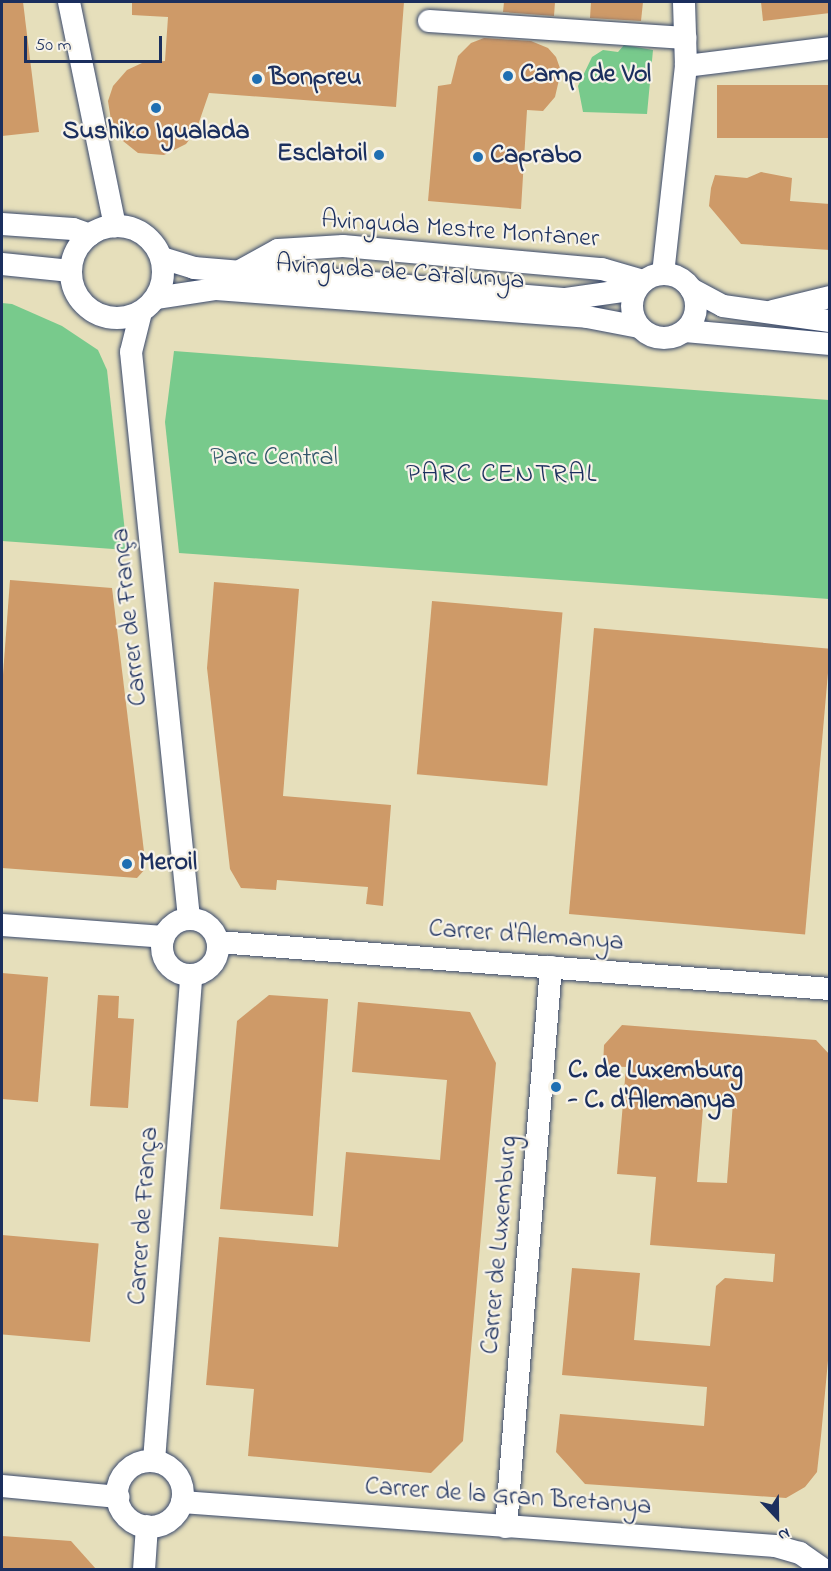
<!DOCTYPE html>
<meta charset="utf-8">
<style>
body{margin:0}
#map{position:relative;width:831px;height:1571px;overflow:hidden;background:#e6dfbb;font-family:"Indie Flower",sans-serif}
div>[style]{position:absolute}
[style*='--x']{left:calc(var(--x)*1px);top:calc(var(--y)*1px);width:calc(var(--w)*1px);rotate:calc(var(--a)*1deg)}
.green>*{inset:0;background:#78ca8c}
.building>*{inset:0;background:#ce9a68;transform-origin:0 0}
.roads{filter:drop-shadow(0 0 2px #39496c) drop-shadow(0 0 2px #39496c)}
.minor>*{height:22px;margin:-11px;padding:0 11px;transform-origin:11px;border-radius:11px;background:#fff}
.minor>.ring{margin:-11px;padding:0;box-sizing:content-box;background:none;border:22px solid #fff;border-radius:50%}
.dots>*{width:16px;height:16px;translate:-50% -50%;box-sizing:border-box;border:3px solid #f7f3e8;border-radius:50%}
span{translate:-50% -50%;white-space:nowrap;text-align:center;line-height:1.15;-webkit-text-stroke:4.5px #f7f3e8;paint-order:stroke}
.poi-label{font-size:26px;color:#1b2f5e;font-weight:700}
.left{translate:0 -50%;text-align:left}
.right{translate:-100% -50%;text-align:right}
.street-label{font-size:26px;color:#1b2f5e}
.park-label{font-size:26px;color:#32566a}
.neighbourhood-label{font-size:27px;color:#1b2f5e;letter-spacing:1.5px}
.frame{position:absolute;inset:0;border:3px solid #1b2f5e;pointer-events:none}
.north{position:absolute;left:747px;top:1487px;width:60px;height:60px;-webkit-text-stroke:4px #f7f3e8;paint-order:stroke;rotate:158deg;font-size:16px;font-weight:700;line-height:24px;text-align:center;color:#1b2f5e}
.north::after{content:'';display:block;margin:auto;width:21px;height:27px;background:#1b2f5e;clip-path:polygon(50% 0,100% 100%,50% 72%,0 100%)}
.scale{position:absolute;left:24px;top:36px;width:138px;height:27px;box-sizing:border-box;border:3px solid #1b2f5e;border-top:0;padding-left:8px;font-size:18px;line-height:21px;white-space:nowrap;color:#1b2f5e;-webkit-text-stroke:4px #f7f3e8;paint-order:stroke}
</style>
<div id="map">
<div class="green">
<div style="clip-path:polygon(624px 45px,653px 50px,647px 114px,583px 112px,578px 86px,592px 57px,603px 50px,618px 52px)"></div>
<div style="clip-path:polygon(2px 303px,12px 304px,62px 326px,98px 350px,107px 370px,127px 550px,2px 541px)"></div>
<div style="clip-path:polygon(174px 351px,829px 400px,829px 599px,179px 553px,165px 422px)"></div>
</div>
<div class="building">
<div style="clip-path:polygon(2px 2px,23px 2px,39px 132px,2px 136px)"></div>
<div style="clip-path:polygon(132px 2px,404px 2px,396px 107px,209px 93px,196px 131px,186px 144px,164px 155px,138px 153px,113px 133px,108px 101px,113px 86px,127px 70px,142px 63px,165px 61px,168px 17px,132px 15px)"></div>
<div style="clip-path:polygon(504px 2px,555px 2px,554px 16px,503px 12px)"></div>
<div style="clip-path:polygon(591px 2px,643px 2px,641px 21px,590px 18px)"></div>
<div style="clip-path:polygon(761px 2px,830px 2px,830px 13px,763px 21px)"></div>
<div style="clip-path:polygon(484px 38px,531px 41px,548px 48px,556px 57px,561px 71px,555px 97px,543px 111px,527px 110px,521px 209px,428px 201px,438px 86px,451px 84px,458px 56px,471px 43px)"></div>
<div style="left:830px;top:85px;width:53px;height:113px;rotate:90deg"></div>
<div style="clip-path:polygon(761px 172px,792px 178px,790px 201px,830px 204px,830px 250px,741px 244px,709px 206px,711px 188px,715px 175px,747px 178px)"></div>
<div style="clip-path:polygon(10px 580px,112px 588px,146px 868px,137px 878px,2px 868px,2px 688px)"></div>
<div style="clip-path:polygon(214px 582px,299px 589px,283px 796px,391px 805px,383px 906px,366px 904px,368px 887px,277px 880px,276px 890px,241px 888px,230px 869px,207px 668px)"></div>
<div style="left:432px;top:601px;width:131px;height:174px;rotate:5deg"></div>
<div style="left:594px;top:628px;width:237px;height:287px;rotate:5deg"></div>
<div style="clip-path:polygon(2px 973px,48px 977px,38px 1102px,2px 1099px)"></div>
<div style="clip-path:polygon(98px 995px,119px 996px,118px 1018px,134px 1019px,128px 1108px,90px 1106px)"></div>
<div style="clip-path:polygon(269px 995px,328px 999px,313px 1216px,220px 1209px,237px 1021px)"></div>
<div style="clip-path:polygon(358px 1002px,470px 1012px,496px 1063px,463px 1441px,431px 1473px,248px 1456px,254px 1389px,206px 1385px,219px 1237px,338px 1247px,346px 1152px,440px 1160px,447px 1080px,352px 1072px)"></div>
<div style="clip-path:polygon(evenodd,622px 1025px,816px 1040px,830px 1055px,830px 1339px,821px 1436px,817px 1472px,805px 1487px,786px 1498px,585px 1484px,556px 1452px,560px 1414px,704px 1426px,707px 1387px,562px 1375px,572px 1268px,640px 1273px,634px 1340px,710px 1346px,716px 1286px,725px 1278px,773px 1282px,775px 1254px,650px 1245px,656px 1177px,617px 1174px,626px 1067px,603px 1066px,604px 1045px,622px 1025px,704px 1097px,733px 1102px,727px 1183px,697px 1182px,704px 1097px)"></div>
<div style="left:2px;top:1235px;width:97px;height:99px;rotate:5deg"></div>
<div style="clip-path:polygon(2px 1536px,71px 1541px,96px 1569px,2px 1569px)"></div>
</div>
<div class="roads">
<div class="minor">
<div style="--x:69;--y:2;--w:229;--a:78.4"></div>
<div style="--x:429;--y:21;--w:257;--a:3.8"></div>
<div style="--x:686;--y:66;--w:145;--a:-7.1"></div>
<div style="--x:2;--y:224;--w:71;--a:4"></div>
<div style="--x:73;--y:229;--w:18;--a:19"></div>
<div class="ring" style="left:71px;top:226px;width:70px;height:70px"></div>
<div style="--x:162;--y:258;--w:34;--a:17"></div>
<div style="--x:194;--y:268;--w:373;--a:4.8"></div>
<div style="--x:566;--y:299;--w:71;--a:-8.1"></div>
<div style="--x:2;--y:264;--w:69;--a:5.8"></div>
<div style="--x:240;--y:271;--w:43;--a:-28.9"></div>
<div style="--x:278;--y:250;--w:65;--a:-3.5"></div>
<div style="--x:343;--y:246;--w:260;--a:5.1"></div>
<div style="--x:602;--y:269;--w:43;--a:16.3"></div>
<div class="ring" style="left:632px;top:274px;width:42px;height:42px"></div>
<div style="--x:663;--y:274;--w:209;--a:-83.7"></div>
<div style="--x:686;--y:66;--w:64;--a:-91.8"></div>
<div style="--x:691;--y:289;--w:36;--a:28"></div>
<div style="--x:723;--y:306;--w:108;--a:8"></div>
<div style="--x:156;--y:298;--w:61;--a:-8.5"></div>
<div style="--x:216;--y:289;--w:372;--a:4.3"></div>
<div style="--x:587;--y:317;--w:53;--a:10.9"></div>
<div style="--x:773;--y:311;--w:59;--a:-13.8"></div>
<div style="--x:141;--y:312;--w:41;--a:104"></div>
<div style="--x:131;--y:352;--w:569;--a:84.15"></div>
<div style="--x:685;--y:331;--w:146;--a:5.1"></div>
<div class="ring" style="left:162px;top:919px;width:34px;height:34px"></div>
<div style="--x:2;--y:925;--w:162;--a:4.2"></div>
<div style="--x:218;--y:942;--w:614;--a:4.39"></div>
<div style="--x:154;--y:1461;--w:487;--a:-85.6"></div>
<div class="ring" style="left:117px;top:1461px;width:44px;height:44px"></div>
<div style="--x:2;--y:1486;--w:117;--a:5.4"></div>
<div style="--x:182;--y:1502;--w:595;--a:4.24"></div>
<div style="--x:775;--y:1546;--w:26;--a:16"></div>
<div style="--x:800;--y:1553;--w:29;--a:35"></div>
<div style="--x:506;--y:1527;--w:562;--a:-85.41"></div>
<div style="--x:144;--y:1570;--w:44;--a:-86.1"></div>
</div>
</div>
<div class="dots">
<div style="left:508px;top:76px;background:#1f6fb2"></div>
<div style="left:257px;top:79px;background:#1f6fb2"></div>
<div style="left:156px;top:108px;background:#1f6fb2"></div>
<div style="left:379px;top:155px;background:#1f6fb2"></div>
<div style="left:478px;top:157px;background:#1f6fb2"></div>
<div style="left:127px;top:864px;background:#1f6fb2"></div>
<div style="left:556px;top:1087px;background:#1f6fb2"></div>
</div>
<div class="poi-label">
<span class="left" style="left:520px;top:76px">Camp de Vol</span>
<span class="left" style="left:269px;top:79px">Bonpreu</span>
<span style="left:156px;top:133px">Sushiko Igualada</span>
<span class="right" style="left:367px;top:155px">Esclatoil</span>
<span class="left" style="left:490px;top:157px">Caprabo</span>
<span class="left" style="left:139px;top:864px">Meroil</span>
<span class="left" style="left:568px;top:1087px">C. de Luxemburg<br>- C. d'Alemanya</span>
</div>
<div class="street-label">
<span style="left:460px;top:231px;rotate:4deg">Avinguda Mestre Montaner</span>
<span style="left:400px;top:274px;rotate:4deg">Avinguda de Catalunya</span>
<span style="left:131px;top:617px;rotate:-96deg">Carrer de França</span>
<span style="left:526px;top:937px;rotate:4deg">Carrer d'Alemanya</span>
<span style="left:145px;top:1216px;rotate:-86deg">Carrer de França</span>
<span style="left:501px;top:1245px;rotate:-85deg">Carrer de Luxemburg</span>
<span style="left:508px;top:1498px;rotate:4deg">Carrer de la Gran Bretanya</span>
</div>
<div class="park-label">
<span style="left:274px;top:459px">Parc Central</span>
</div>
<div class="neighbourhood-label">
<span style="left:502px;top:475px">PARC CENTRAL</span>
</div>
<div class="frame"></div>
<div class="north">N</div>
<div class="scale">50 m</div>
</div>
